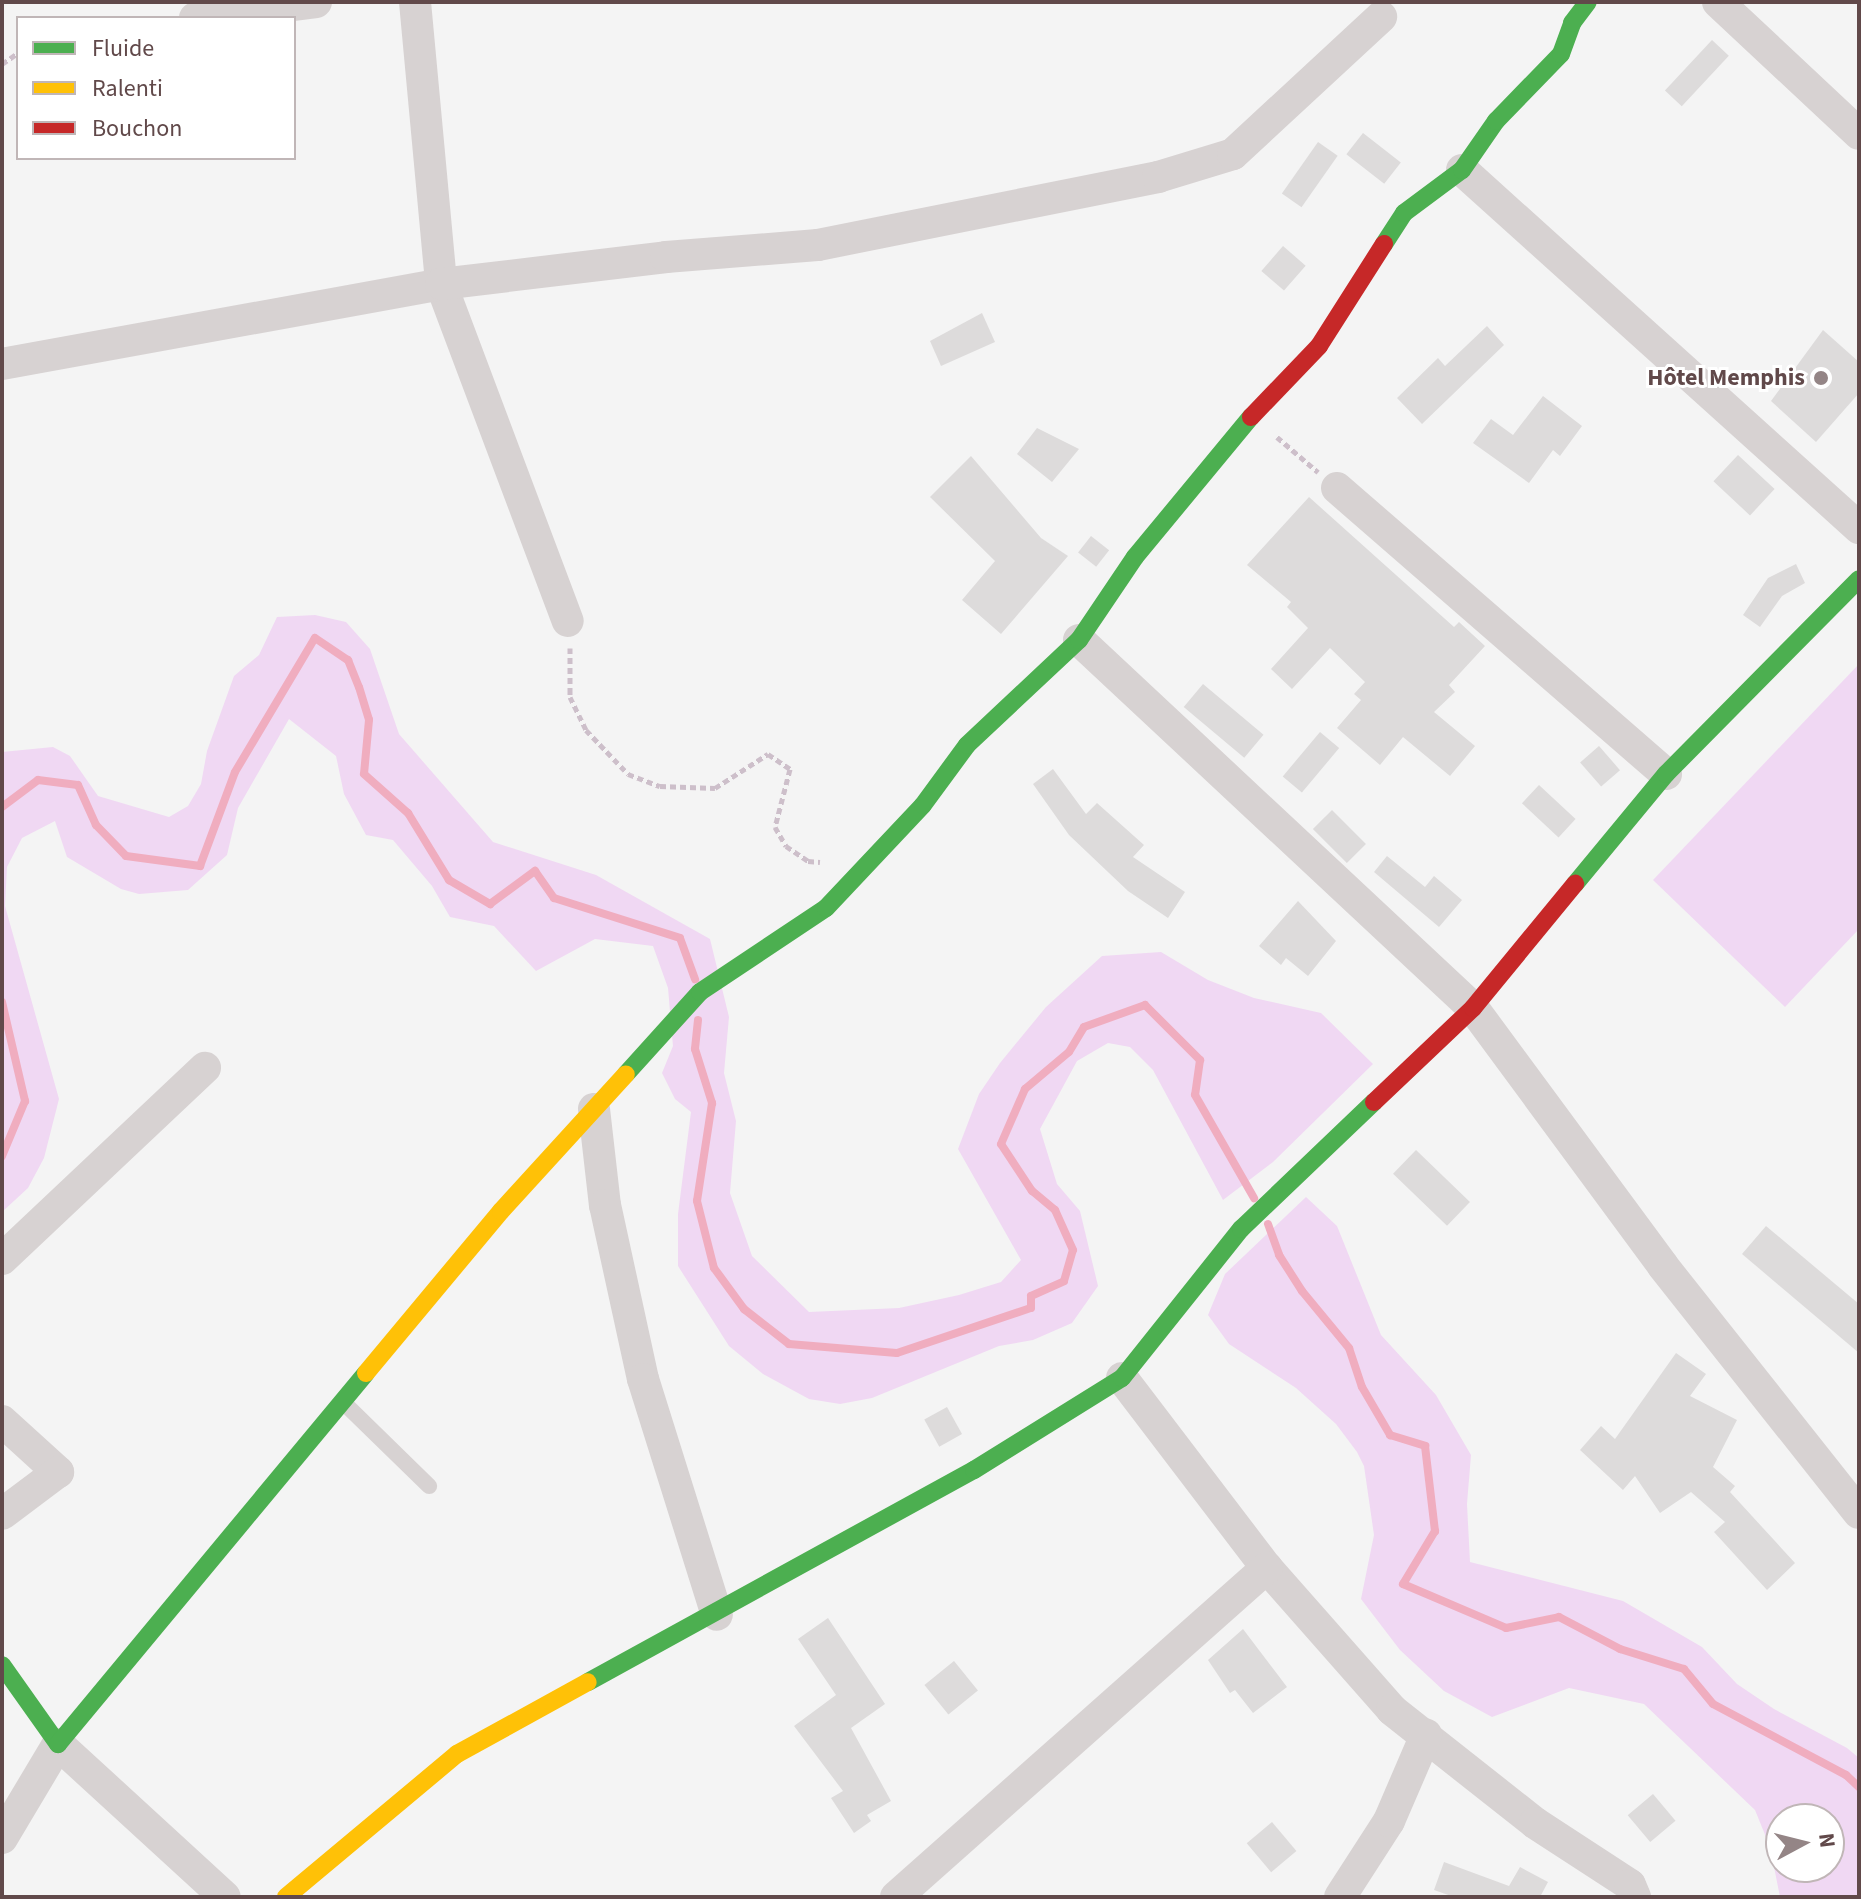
<!DOCTYPE html>
<meta charset="utf-8">
<style>
body{margin:0}
#map{position:relative;width:1861px;height:1899px;overflow:hidden;background:#f4f4f4;font-family:"Source Sans 3",sans-serif}
div>[style]{position:absolute}
[style*='--x']{left:calc(var(--x)*1px);top:calc(var(--y)*1px);width:calc(var(--w)*1px);rotate:calc(var(--a)*1deg)}
.green>*{inset:0;background:#f0d8f3}
.stream>*{height:8px;margin:-4px;padding:0 4px;transform-origin:4px;border-radius:4px;background:#f0adbf}
.building>*{inset:0;background:#dddbdb;transform-origin:0 0}
.path>*{height:5px;margin-top:-2.5px;transform-origin:0;background:repeating-linear-gradient(90deg,#cdbfca 0 6px,transparent 0 10px)}
.lane>*{height:16px;margin:-8px;padding:0 8px;transform-origin:8px;border-radius:8px;background:#d7d2d2}
.street>*{height:32px;margin:-16px;padding:0 16px;transform-origin:16px;border-radius:16px;background:#d7d2d2}
.fast>*{height:18px;margin:-9px;padding:0 9px;transform-origin:9px;border-radius:9px;background:#4caf50}
.slow>*{height:18px;margin:-9px;padding:0 9px;transform-origin:9px;border-radius:9px;background:#ffc107}
.jam>*{height:18px;margin:-9px;padding:0 9px;transform-origin:9px;border-radius:9px;background:#c62828}
.dots>*{width:22px;height:22px;translate:-50% -50%;box-sizing:border-box;border:4px solid #fff;border-radius:50%}
span{translate:-50% -50%;white-space:nowrap;text-align:center;line-height:1.15;-webkit-text-stroke:6px #fff;paint-order:stroke}
.poi-label{font-size:24px;color:#61494a;font-weight:700}
.right{translate:-100% -50%;text-align:right}
.frame{position:absolute;inset:0;border:4px solid #61494a;pointer-events:none}
.legend{position:absolute;left:16px;top:16px;width:280px;height:144px;box-sizing:border-box;background:#fff;border:2px solid #c0b6b7;margin:0;padding:10px 14px;list-style:none;font-size:24px;color:#61494a}
.legend li{display:flex;align-items:center;gap:16px;height:40px}
.legend b{width:40px;border:2px solid #c0b6b7}
.north{position:absolute;left:1765px;top:1803px;width:80px;height:80px;box-sizing:border-box;background:#fff;border:2px solid #c0b6b7;border-radius:50%;rotate:83deg;font-size:22px;font-weight:700;line-height:32px;text-align:center;color:#61494a}
.north::after{content:'';display:block;margin:auto;width:28px;height:36px;background:#948586;clip-path:polygon(50% 0,100% 100%,50% 72%,0 100%)}
</style>
<div id="map">
<div class="green">
<div style="clip-path:polygon(315px 615px,346px 622px,370px 649px,399px 734px,493px 842px,596px 875px,710px 939px,729px 1017px,724px 1073px,736px 1121px,730px 1193px,752px 1256px,809px 1312px,899px 1308px,959px 1295px,1001px 1282px,1021px 1260px,958px 1149px,979px 1094px,1000px 1063px,1046px 1007px,1102px 956px,1161px 952px,1208px 980px,1254px 998px,1321px 1013px,1373px 1064px,1273px 1162px,1223px 1200px,1153px 1070px,1130px 1047px,1108px 1043px,1077px 1061px,1040px 1129px,1057px 1184px,1080px 1211px,1098px 1286px,1072px 1323px,1033px 1340px,999px 1346px,872px 1398px,840px 1404px,809px 1399px,763px 1374px,729px 1346px,678px 1266px,678px 1214px,691px 1112px,675px 1099px,662px 1073px,673px 1046px,668px 988px,653px 946px,595px 939px,536px 971px,494px 926px,450px 917px,432px 886px,393px 840px,366px 835px,344px 794px,336px 756px,289px 719px,238px 808px,227px 855px,188px 890px,139px 894px,121px 889px,67px 857px,55px 821px,22px 838px,7px 867px,5px 906px,59px 1099px,44px 1158px,28px 1188px,2px 1212px,2px 752px,53px 747px,70px 756px,98px 796px,169px 817px,188px 806px,201px 784px,207px 751px,234px 676px,259px 655px,277px 617px)"></div>
<div style="clip-path:polygon(1859px 664px,1859px 929px,1785px 1007px,1653px 880px)"></div>
<div style="clip-path:polygon(evenodd,1306px 1197px,1337px 1226px,1381px 1335px,1436px 1395px,1471px 1455px,1467px 1504px,1470px 1562px,1623px 1601px,1702px 1647px,1737px 1684px,1774px 1709px,1847px 1748px,1859px 1758px,1859px 1897px,1780px 1897px,1770px 1847px,1755px 1810px,1644px 1704px,1569px 1688px,1492px 1717px,1444px 1691px,1400px 1650px,1361px 1599px,1374px 1535px,1364px 1466px,1357px 1452px,1336px 1424px,1296px 1388px,1229px 1344px,1208px 1315px,1225px 1274px,1306px 1197px,1781px 1819px,1829px 1819px,1829px 1867px,1781px 1867px,1781px 1819px)"></div>
</div>
<div class="stream">
<div style="--x:2;--y:807;--w:45;--a:-36.9"></div>
<div style="--x:38;--y:780;--w:40;--a:7.1"></div>
<div style="--x:78;--y:785;--w:44;--a:65.8"></div>
<div style="--x:96;--y:825;--w:43;--a:45.9"></div>
<div style="--x:126;--y:856;--w:75;--a:7.7"></div>
<div style="--x:200;--y:866;--w:100;--a:-69.6"></div>
<div style="--x:235;--y:772;--w:156;--a:-59.2"></div>
<div style="--x:315;--y:638;--w:40;--a:34"></div>
<div style="--x:348;--y:660;--w:29;--a:68"></div>
<div style="--x:359;--y:687;--w:34;--a:73"></div>
<div style="--x:369;--y:720;--w:54;--a:95.3"></div>
<div style="--x:364;--y:774;--w:59;--a:41.6"></div>
<div style="--x:408;--y:813;--w:79;--a:58.5"></div>
<div style="--x:449;--y:880;--w:48;--a:30.3"></div>
<div style="--x:490;--y:904;--w:56;--a:-36.3"></div>
<div style="--x:535;--y:871;--w:33;--a:55"></div>
<div style="--x:554;--y:898;--w:132;--a:17.6"></div>
<div style="--x:680;--y:938;--w:44;--a:69.9"></div>
<div style="--x:2;--y:1002;--w:102;--a:76.9"></div>
<div style="--x:25;--y:1101;--w:60;--a:112.7"></div>
<div style="--x:698;--y:1020;--w:29;--a:96"></div>
<div style="--x:695;--y:1049;--w:57;--a:72.5"></div>
<div style="--x:712;--y:1103;--w:99;--a:98.7"></div>
<div style="--x:697;--y:1201;--w:69;--a:75.8"></div>
<div style="--x:714;--y:1268;--w:51;--a:53.8"></div>
<div style="--x:744;--y:1309;--w:57;--a:37.9"></div>
<div style="--x:789;--y:1344;--w:108;--a:4.8"></div>
<div style="--x:897;--y:1353;--w:141;--a:-18.6"></div>
<div style="--x:1031;--y:1308;--w:12;--a:-90"></div>
<div style="--x:1031;--y:1296;--w:36;--a:-24"></div>
<div style="--x:1064;--y:1281;--w:32;--a:-74"></div>
<div style="--x:1073;--y:1250;--w:44;--a:-114.2"></div>
<div style="--x:1055;--y:1210;--w:30;--a:-140"></div>
<div style="--x:1032;--y:1191;--w:56;--a:-123.4"></div>
<div style="--x:1001;--y:1144;--w:60;--a:-66.4"></div>
<div style="--x:1025;--y:1089;--w:57;--a:-40.1"></div>
<div style="--x:1069;--y:1052;--w:29;--a:-59"></div>
<div style="--x:1084;--y:1027;--w:65;--a:-19.8"></div>
<div style="--x:1145;--y:1005;--w:78;--a:45"></div>
<div style="--x:1200;--y:1060;--w:35;--a:98"></div>
<div style="--x:1195;--y:1095;--w:119;--a:60.2"></div>
<div style="--x:1268;--y:1224;--w:33;--a:70"></div>
<div style="--x:1279;--y:1255;--w:43;--a:57.4"></div>
<div style="--x:1302;--y:1291;--w:74;--a:50.5"></div>
<div style="--x:1349;--y:1348;--w:41;--a:71.6"></div>
<div style="--x:1362;--y:1387;--w:56;--a:59.7"></div>
<div style="--x:1390;--y:1435;--w:37;--a:17"></div>
<div style="--x:1425;--y:1446;--w:86;--a:83.3"></div>
<div style="--x:1435;--y:1531;--w:62;--a:121.1"></div>
<div style="--x:1403;--y:1584;--w:112;--a:23.1"></div>
<div style="--x:1506;--y:1628;--w:54;--a:-11.7"></div>
<div style="--x:1559;--y:1617;--w:69;--a:27.7"></div>
<div style="--x:1620;--y:1649;--w:67;--a:17.4"></div>
<div style="--x:1684;--y:1669;--w:45;--a:50.4"></div>
<div style="--x:1713;--y:1704;--w:151;--a:28.1"></div>
<div style="--x:1846;--y:1775;--w:18;--a:43"></div>
</div>
<div class="building">
<div style="left:1712px;top:40px;width:23px;height:69px;rotate:43deg"></div>
<div style="left:1363px;top:133px;width:48px;height:27px;rotate:38deg"></div>
<div style="left:1318px;top:142px;width:24px;height:63px;rotate:35deg"></div>
<div style="left:1283px;top:246px;width:30px;height:33px;rotate:41deg"></div>
<div style="clip-path:polygon(982px 313px,995px 342px,941px 366px,930px 341px)"></div>
<div style="clip-path:polygon(1487px 326px,1504px 345px,1422px 424px,1397px 398px,1438px 358px,1445px 366px)"></div>
<div style="clip-path:polygon(1823px 330px,1859px 362px,1859px 393px,1816px 442px,1771px 401px)"></div>
<div style="clip-path:polygon(1543px 396px,1582px 426px,1560px 456px,1553px 450px,1529px 483px,1473px 443px,1491px 419px,1513px 435px)"></div>
<div style="clip-path:polygon(1037px 428px,1079px 449px,1052px 482px,1017px 454px)"></div>
<div style="left:1738px;top:455px;width:50px;height:36px;rotate:43deg"></div>
<div style="clip-path:polygon(971px 456px,1041px 538px,1068px 556px,1001px 634px,962px 600px,995px 561px,930px 497px)"></div>
<div style="clip-path:polygon(1309px 497px,1454px 627px,1459px 622px,1485px 646px,1449px 685px,1455px 692px,1434px 712px,1475px 746px,1450px 776px,1403px 737px,1380px 765px,1337px 728px,1361px 700px,1354px 694px,1365px 682px,1330px 648px,1292px 689px,1271px 669px,1308px 628px,1287px 607px,1291px 602px,1247px 565px)"></div>
<div style="left:1091px;top:536px;width:23px;height:21px;rotate:38deg"></div>
<div style="clip-path:polygon(1796px 564px,1805px 583px,1782px 596px,1760px 627px,1743px 615px,1768px 578px)"></div>
<div style="left:1203px;top:684px;width:79px;height:30px;rotate:40deg"></div>
<div style="left:1320px;top:732px;width:25px;height:58px;rotate:40deg"></div>
<div style="left:1599px;top:746px;width:32px;height:25px;rotate:49deg"></div>
<div style="clip-path:polygon(1053px 769px,1086px 814px,1097px 803px,1144px 845px,1133px 857px,1185px 892px,1168px 918px,1128px 891px,1069px 835px,1033px 784px)"></div>
<div style="left:1539px;top:785px;width:50px;height:25px;rotate:43deg"></div>
<div style="left:1332px;top:810px;width:48px;height:27px;rotate:45deg"></div>
<div style="clip-path:polygon(1387px 856px,1425px 887px,1434px 876px,1462px 900px,1439px 927px,1374px 872px)"></div>
<div style="clip-path:polygon(1298px 901px,1336px 941px,1308px 976px,1286px 958px,1281px 965px,1259px 946px)"></div>
<div style="left:1416px;top:1150px;width:75px;height:33px;rotate:44deg"></div>
<div style="clip-path:polygon(1766px 1226px,1859px 1304px,1859px 1353px,1742px 1254px)"></div>
<div style="clip-path:polygon(1676px 1353px,1706px 1374px,1690px 1396px,1737px 1420px,1713px 1467px,1735px 1486px,1730px 1492px,1795px 1563px,1767px 1590px,1714px 1532px,1725px 1522px,1691px 1492px,1660px 1513px,1635px 1476px,1623px 1490px,1580px 1450px,1601px 1426px,1615px 1439px)"></div>
<div style="left:947px;top:1407px;width:31px;height:26px;rotate:61deg"></div>
<div style="clip-path:polygon(828px 1618px,885px 1704px,851px 1728px,891px 1801px,867px 1815px,871px 1821px,854px 1833px,831px 1798px,843px 1791px,794px 1726px,836px 1695px,798px 1639px)"></div>
<div style="clip-path:polygon(1243px 1629px,1287px 1687px,1253px 1713px,1235px 1690px,1230px 1693px,1208px 1660px)"></div>
<div style="left:954px;top:1661px;width:38px;height:38px;rotate:51deg"></div>
<div style="left:1653px;top:1794px;width:35px;height:33px;rotate:50deg"></div>
<div style="left:1272px;top:1822px;width:38px;height:33px;rotate:50deg"></div>
<div style="clip-path:polygon(1444px 1862px,1509px 1886px,1520px 1867px,1548px 1882px,1540px 1897px,1454px 1897px,1434px 1890px)"></div>
</div>
<div class="path">
<div style="--x:2;--y:64;--w:19;--a:-35"></div>
<div style="--x:1277;--y:437;--w:54;--a:40.5"></div>
<div style="--x:570;--y:648;--w:49;--a:90"></div>
<div style="--x:570;--y:697;--w:37;--a:64"></div>
<div style="--x:586;--y:730;--w:61;--a:46.3"></div>
<div style="--x:628;--y:774;--w:34;--a:21"></div>
<div style="--x:660;--y:786;--w:55;--a:2.1"></div>
<div style="--x:715;--y:788;--w:63;--a:-32.7"></div>
<div style="--x:768;--y:754;--w:27;--a:34"></div>
<div style="--x:790;--y:769;--w:60;--a:104.5"></div>
<div style="--x:775;--y:827;--w:22;--a:60"></div>
<div style="--x:786;--y:846;--w:27;--a:34"></div>
<div style="--x:808;--y:861;--w:12;--a:5"></div>
</div>
<div class="lane">
<div style="--x:344;--y:1403;--w:119;--a:44.3"></div>
</div>
<div class="street">
<div style="--x:415;--y:2;--w:283;--a:84.7"></div>
<div style="--x:441;--y:284;--w:360;--a:69.4"></div>
<div style="--x:1718;--y:2;--w:193;--a:43.1"></div>
<div style="--x:195;--y:18;--w:122;--a:-7.5"></div>
<div style="--x:1462;--y:170;--w:535;--a:42.04"></div>
<div style="--x:2;--y:364;--w:446;--a:-10.3"></div>
<div style="--x:441;--y:284;--w:227;--a:-6.8"></div>
<div style="--x:666;--y:257;--w:152;--a:-4.5"></div>
<div style="--x:818;--y:245;--w:347;--a:-11.3"></div>
<div style="--x:1158;--y:177;--w:78;--a:-17"></div>
<div style="--x:1233;--y:154;--w:202;--a:-42.8"></div>
<div style="--x:1337;--y:488;--w:436;--a:41"></div>
<div style="--x:1079;--y:640;--w:539;--a:43.05"></div>
<div style="--x:1473;--y:1008;--w:320;--a:53.6"></div>
<div style="--x:1663;--y:1266;--w:315;--a:51.6"></div>
<div style="--x:594;--y:1109;--w:97;--a:83.5"></div>
<div style="--x:605;--y:1205;--w:178;--a:77.7"></div>
<div style="--x:643;--y:1379;--w:247;--a:72.6"></div>
<div style="--x:2;--y:1259;--w:279;--a:-43.3"></div>
<div style="--x:1122;--y:1378;--w:239;--a:52.7"></div>
<div style="--x:1267;--y:1568;--w:189;--a:48.6"></div>
<div style="--x:1392;--y:1710;--w:182;--a:38.3"></div>
<div style="--x:1535;--y:1823;--w:113;--a:33.1"></div>
<div style="--x:1630;--y:1885;--w:13;--a:67"></div>
<div style="--x:2;--y:1421;--w:76;--a:42.3"></div>
<div style="--x:58;--y:1472;--w:70;--a:143.1"></div>
<div style="--x:2;--y:1838;--w:109;--a:-59.2"></div>
<div style="--x:58;--y:1744;--w:226;--a:42.5"></div>
<div style="--x:896;--y:1897;--w:496;--a:-41.6"></div>
<div style="--x:1340;--y:1897;--w:90;--a:-57.2"></div>
<div style="--x:1389;--y:1821;--w:94;--a:-66.7"></div>
</div>
<div class="fast">
<div style="--x:1384;--y:244;--w:37;--a:-57"></div>
<div style="--x:1404;--y:213;--w:72;--a:-36.6"></div>
<div style="--x:1462;--y:170;--w:60;--a:-55.2"></div>
<div style="--x:1496;--y:121;--w:93;--a:-45.9"></div>
<div style="--x:1561;--y:54;--w:33;--a:-70"></div>
<div style="--x:1572;--y:23;--w:26;--a:-53"></div>
<div style="--x:1575;--y:884;--w:143;--a:-50.4"></div>
<div style="--x:1666;--y:774;--w:274;--a:-45.3"></div>
<div style="--x:626;--y:1074;--w:110;--a:-47.9"></div>
<div style="--x:700;--y:992;--w:151;--a:-33.7"></div>
<div style="--x:826;--y:908;--w:141;--a:-46.7"></div>
<div style="--x:923;--y:805;--w:74;--a:-53.7"></div>
<div style="--x:967;--y:745;--w:154;--a:-43.2"></div>
<div style="--x:1079;--y:640;--w:100;--a:-56"></div>
<div style="--x:1135;--y:557;--w:182;--a:-50.4"></div>
<div style="--x:2;--y:1665;--w:97;--a:54.7"></div>
<div style="--x:58;--y:1744;--w:482;--a:-50.3"></div>
<div style="--x:588;--y:1682;--w:440;--a:-28.8"></div>
<div style="--x:974;--y:1470;--w:174;--a:-31.9"></div>
<div style="--x:1122;--y:1378;--w:191;--a:-51.4"></div>
<div style="--x:1241;--y:1229;--w:184;--a:-43.7"></div>
</div>
<div class="slow">
<div style="--x:366;--y:1373;--w:211;--a:-50.2"></div>
<div style="--x:501;--y:1211;--w:185;--a:-47.6"></div>
<div style="--x:286;--y:1897;--w:223;--a:-39.9"></div>
<div style="--x:457;--y:1754;--w:149;--a:-28.8"></div>
</div>
<div class="jam">
<div style="--x:1251;--y:417;--w:98;--a:-46.2"></div>
<div style="--x:1319;--y:346;--w:121;--a:-57.5"></div>
<div style="--x:1374;--y:1102;--w:137;--a:-43.5"></div>
<div style="--x:1473;--y:1008;--w:161;--a:-50.6"></div>
</div>
<div class="dots">
<div style="left:1821px;top:378px;background:#948586"></div>
</div>
<div class="poi-label">
<span class="right" style="left:1805px;top:378px">Hôtel Memphis</span>
</div>
<div class="frame"></div>
<ul class="legend">
<li><b style="height:10px;background:#4caf50"></b>Fluide</li>
<li><b style="height:10px;background:#ffc107"></b>Ralenti</li>
<li><b style="height:10px;background:#c62828"></b>Bouchon</li>
</ul>
<div class="north">N</div>
</div>
